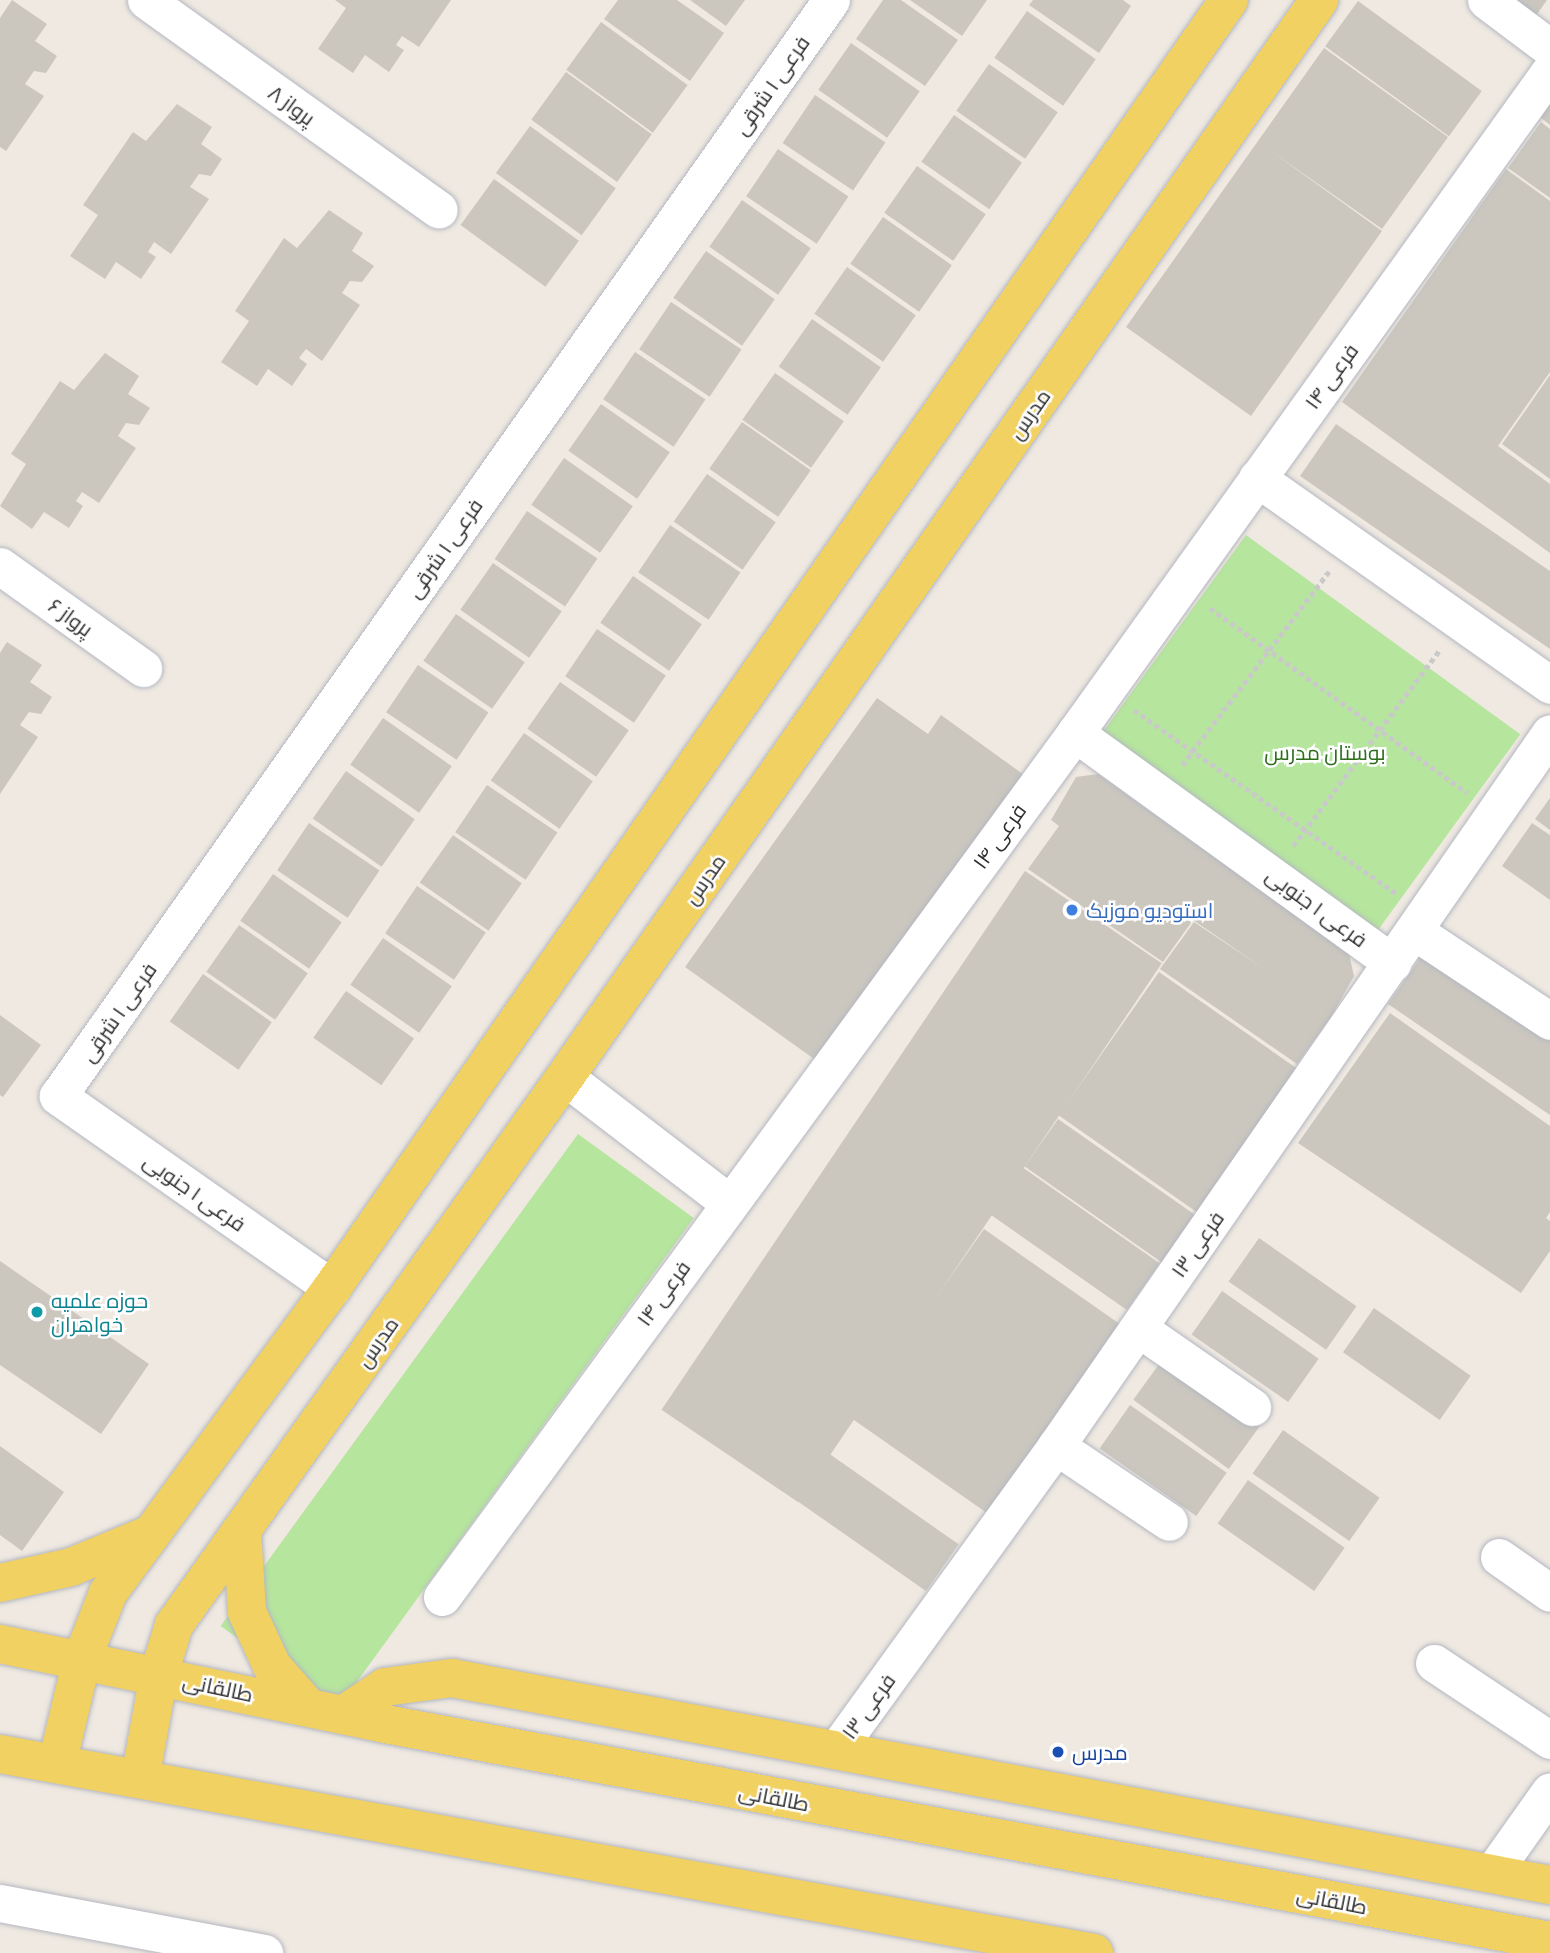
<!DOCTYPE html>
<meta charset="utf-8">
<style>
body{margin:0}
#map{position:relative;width:1550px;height:1953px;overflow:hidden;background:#efe9e1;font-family:Manrope,Cairo,sans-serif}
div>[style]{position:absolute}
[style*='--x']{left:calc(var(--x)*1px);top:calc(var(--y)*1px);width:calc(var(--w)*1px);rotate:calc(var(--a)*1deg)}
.green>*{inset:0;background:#b6e59e;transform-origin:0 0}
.building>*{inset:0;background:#cbc7bf;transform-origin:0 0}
.path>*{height:4.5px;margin-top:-2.25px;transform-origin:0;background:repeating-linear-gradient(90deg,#c9c9c9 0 5px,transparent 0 8.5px)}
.roads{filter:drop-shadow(0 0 2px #b4b7c1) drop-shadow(0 0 2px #b4b7c1)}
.minor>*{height:37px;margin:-18.5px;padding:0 18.5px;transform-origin:18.5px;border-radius:18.5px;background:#fff}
.major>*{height:38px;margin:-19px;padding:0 19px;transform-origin:19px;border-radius:19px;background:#f2d163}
.dots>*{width:19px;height:19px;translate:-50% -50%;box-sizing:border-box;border:4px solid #fff;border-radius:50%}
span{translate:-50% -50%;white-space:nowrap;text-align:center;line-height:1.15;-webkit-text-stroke:5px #fff;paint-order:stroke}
.street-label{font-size:21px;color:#2e2e2e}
.park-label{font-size:21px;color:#2c6e1b}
.shop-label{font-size:21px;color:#366cbe}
.left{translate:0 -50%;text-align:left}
.culture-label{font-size:21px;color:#0d838f}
.transit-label{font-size:21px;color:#164399}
</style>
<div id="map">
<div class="green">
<div style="left:1246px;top:535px;width:339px;height:264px;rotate:36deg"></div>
<div style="left:578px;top:1134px;width:143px;height:608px;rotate:36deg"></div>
</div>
<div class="building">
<div style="clip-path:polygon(12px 0,47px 24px,35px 41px,57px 56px,46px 73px,34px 71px,25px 84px,44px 96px,6px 151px,0 147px,0 18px)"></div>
<div style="clip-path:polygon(335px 0,451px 0,419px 47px,402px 36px,396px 45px,404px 50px,389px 72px,365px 55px,353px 73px,318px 49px,346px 8px)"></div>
<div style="clip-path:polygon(618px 0,677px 0,724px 33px,690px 81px,604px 19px)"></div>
<div style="clip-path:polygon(690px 0,745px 0,726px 26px)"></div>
<div style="clip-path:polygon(883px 0,901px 0,958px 40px,925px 86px,856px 39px)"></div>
<div style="clip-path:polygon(910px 0,987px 0,962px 36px)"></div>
<div style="clip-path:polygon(1033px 0,1123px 0,1131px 6px,1099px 53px,1029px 5px)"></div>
<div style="clip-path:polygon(1505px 0,1547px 0,1533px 20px)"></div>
<div style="left:1358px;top:1px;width:153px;height:56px;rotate:36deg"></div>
<div style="left:1027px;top:11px;width:84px;height:57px;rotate:35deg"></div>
<div style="left:601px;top:22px;width:107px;height:59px;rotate:36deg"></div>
<div style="left:851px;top:43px;width:84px;height:57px;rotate:35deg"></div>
<div style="clip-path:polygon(1324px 48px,1448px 137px,1382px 229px,1271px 151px,1382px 231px,1251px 416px,1126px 327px)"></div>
<div style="left:989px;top:64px;width:84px;height:57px;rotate:35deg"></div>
<div style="left:566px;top:72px;width:106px;height:59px;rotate:36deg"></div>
<div style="left:815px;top:95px;width:85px;height:58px;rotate:34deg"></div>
<div style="clip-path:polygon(1550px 103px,1550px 125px,1540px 117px)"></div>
<div style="clip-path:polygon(177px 104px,212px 127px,201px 144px,222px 159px,211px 176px,199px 174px,190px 187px,209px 199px,171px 254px,154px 242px,148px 252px,156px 257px,141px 279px,116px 262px,105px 279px,70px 256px,98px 215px,83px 205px,133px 132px,146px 141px)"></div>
<div style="left:954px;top:115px;width:83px;height:57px;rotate:35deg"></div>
<div style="clip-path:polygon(1541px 122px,1550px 129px,1550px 198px,1508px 168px)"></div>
<div style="left:530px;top:126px;width:106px;height:58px;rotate:36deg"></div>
<div style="left:778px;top:149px;width:85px;height:57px;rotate:34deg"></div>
<div style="left:917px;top:166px;width:84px;height:57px;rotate:35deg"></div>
<div style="clip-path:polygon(1506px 169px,1550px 201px,1550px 372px,1498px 446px,1550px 484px,1550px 553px,1342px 402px)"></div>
<div style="left:494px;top:179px;width:105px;height:57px;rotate:36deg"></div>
<div style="left:742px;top:200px;width:84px;height:57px;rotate:35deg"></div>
<div style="clip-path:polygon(329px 210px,363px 233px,352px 251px,374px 266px,362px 282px,350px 281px,342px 293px,360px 305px,322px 361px,306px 349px,299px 358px,307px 364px,292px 386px,268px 369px,257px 386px,221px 362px,249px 321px,235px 311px,284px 238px,297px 248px)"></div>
<div style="left:883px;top:217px;width:84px;height:57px;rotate:35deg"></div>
<div style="left:706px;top:251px;width:84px;height:57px;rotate:35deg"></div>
<div style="left:847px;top:267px;width:84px;height:57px;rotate:35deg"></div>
<div style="left:671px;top:302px;width:85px;height:57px;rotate:34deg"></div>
<div style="left:812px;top:319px;width:84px;height:58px;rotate:35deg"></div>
<div style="left:635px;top:352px;width:85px;height:57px;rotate:34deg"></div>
<div style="clip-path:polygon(105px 353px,139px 376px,128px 394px,150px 408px,139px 425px,126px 423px,118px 436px,136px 448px,99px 503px,82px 492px,76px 501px,83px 506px,69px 528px,44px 512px,32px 529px,0 506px,26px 464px,11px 454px,60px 381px,74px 390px)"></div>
<div style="left:775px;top:373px;width:84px;height:57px;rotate:35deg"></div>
<div style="clip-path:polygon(1550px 375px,1550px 479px,1502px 444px)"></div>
<div style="left:601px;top:404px;width:84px;height:57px;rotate:35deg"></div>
<div style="left:742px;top:422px;width:84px;height:57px;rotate:35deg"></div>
<div style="clip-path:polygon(1336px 424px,1550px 571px,1550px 649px,1300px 476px)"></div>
<div style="left:564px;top:458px;width:84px;height:57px;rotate:35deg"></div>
<div style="left:707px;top:474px;width:84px;height:58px;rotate:35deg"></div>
<div style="left:527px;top:511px;width:85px;height:58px;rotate:34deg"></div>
<div style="left:670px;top:525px;width:85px;height:57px;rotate:34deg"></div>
<div style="left:493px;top:563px;width:84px;height:57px;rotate:35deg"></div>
<div style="left:633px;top:576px;width:84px;height:57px;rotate:35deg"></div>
<div style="left:456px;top:614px;width:84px;height:57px;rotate:35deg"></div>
<div style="left:597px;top:629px;width:83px;height:57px;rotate:34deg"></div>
<div style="clip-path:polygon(7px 642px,42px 665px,30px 682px,52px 697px,41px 714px,29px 712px,20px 725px,38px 737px,0 794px,0 653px)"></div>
<div style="left:418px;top:665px;width:85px;height:57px;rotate:34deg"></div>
<div style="left:560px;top:682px;width:84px;height:57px;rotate:35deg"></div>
<div style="clip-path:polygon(877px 698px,928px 734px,941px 715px,1031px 780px,824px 1066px,685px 967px)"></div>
<div style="left:383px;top:718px;width:84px;height:57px;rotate:35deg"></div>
<div style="left:524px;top:733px;width:84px;height:58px;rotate:35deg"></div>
<div style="left:346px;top:771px;width:84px;height:58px;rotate:35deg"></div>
<div style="clip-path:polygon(1098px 774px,1349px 954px,1354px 976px,1331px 1017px,1297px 1064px,1160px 969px,1194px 922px,1266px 970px,1193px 920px,1163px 962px,1028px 869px,1059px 826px,1051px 820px,1076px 777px)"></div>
<div style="left:487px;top:785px;width:85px;height:57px;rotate:34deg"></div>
<div style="clip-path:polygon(1550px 798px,1550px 830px,1535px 819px)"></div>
<div style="left:309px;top:823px;width:85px;height:57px;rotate:34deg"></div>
<div style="clip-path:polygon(1532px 823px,1550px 835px,1550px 900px,1502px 866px)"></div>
<div style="left:453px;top:835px;width:84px;height:58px;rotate:35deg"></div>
<div style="left:1025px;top:871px;width:165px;height:650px;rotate:34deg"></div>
<div style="left:273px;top:874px;width:84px;height:57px;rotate:35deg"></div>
<div style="left:417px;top:886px;width:83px;height:57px;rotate:34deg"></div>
<div style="left:239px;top:925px;width:84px;height:57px;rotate:35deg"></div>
<div style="left:383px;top:938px;width:84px;height:57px;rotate:35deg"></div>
<div style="clip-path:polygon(1428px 947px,1550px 1029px,1550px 1115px,1388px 1004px)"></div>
<div style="left:1159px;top:972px;width:168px;height:175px;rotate:35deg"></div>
<div style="left:203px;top:974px;width:84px;height:58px;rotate:35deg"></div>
<div style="left:346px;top:991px;width:83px;height:57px;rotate:35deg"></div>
<div style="clip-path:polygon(1390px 1013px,1550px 1126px,1550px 1212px,1546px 1218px,1550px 1221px,1550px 1251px,1521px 1293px,1298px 1143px)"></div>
<div style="clip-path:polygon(0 1015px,41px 1045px,3px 1097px,0 1095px)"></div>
<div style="left:1058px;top:1119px;width:167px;height:58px;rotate:35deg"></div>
<div style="left:1022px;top:1167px;width:168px;height:57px;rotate:35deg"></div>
<div style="left:984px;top:1229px;width:167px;height:231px;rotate:35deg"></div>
<div style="left:1259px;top:1238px;width:119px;height:53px;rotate:35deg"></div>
<div style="clip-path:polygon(0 1261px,149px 1364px,101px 1434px,0 1365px)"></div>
<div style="left:1222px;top:1291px;width:118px;height:53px;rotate:35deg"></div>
<div style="left:1374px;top:1308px;width:118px;height:54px;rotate:35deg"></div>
<div style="left:1165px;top:1356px;width:118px;height:54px;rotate:36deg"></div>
<div style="left:1130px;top:1405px;width:118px;height:53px;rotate:35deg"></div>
<div style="left:1283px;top:1430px;width:118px;height:53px;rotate:35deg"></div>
<div style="clip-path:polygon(0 1446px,64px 1492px,22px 1551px,0 1535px)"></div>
<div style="left:821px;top:1448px;width:168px;height:57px;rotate:35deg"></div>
<div style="left:1248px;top:1480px;width:118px;height:53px;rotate:35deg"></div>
</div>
<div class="path">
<div style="--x:1210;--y:608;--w:317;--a:35.7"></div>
<div style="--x:1134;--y:710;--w:321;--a:35"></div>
<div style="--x:1182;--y:765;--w:243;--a:-52.8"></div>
<div style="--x:1293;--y:846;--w:244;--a:-53.2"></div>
</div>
<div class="roads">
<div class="minor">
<div style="--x:146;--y:0;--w:360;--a:35.6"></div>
<div style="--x:1486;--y:0;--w:80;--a:36.9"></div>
<div style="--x:1257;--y:478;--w:359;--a:35.2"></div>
<div style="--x:0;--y:566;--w:176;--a:35.5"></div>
<div style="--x:1075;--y:733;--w:392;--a:35.9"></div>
<div style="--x:1414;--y:931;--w:163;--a:33.5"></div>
<div style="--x:565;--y:1077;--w:207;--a:37.5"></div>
<div style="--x:332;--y:1288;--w:335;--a:-145"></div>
<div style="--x:58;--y:1096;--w:1341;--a:-54.8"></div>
<div style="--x:1138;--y:1328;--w:139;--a:34.7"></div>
<div style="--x:1056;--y:1446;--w:136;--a:33.9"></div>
<div style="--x:1499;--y:1557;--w:62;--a:35.2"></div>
<div style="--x:442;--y:1597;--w:1071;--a:-53.77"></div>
<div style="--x:1075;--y:733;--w:815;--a:-54.34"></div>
<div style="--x:1434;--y:1663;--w:139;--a:33.6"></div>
<div style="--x:836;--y:1750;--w:375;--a:-54.1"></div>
<div style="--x:1056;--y:1446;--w:867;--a:-55.28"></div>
<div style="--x:1492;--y:1873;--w:100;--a:-54.7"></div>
<div style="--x:0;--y:1903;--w:269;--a:10.7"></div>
</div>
<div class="major">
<div style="--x:242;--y:1530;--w:82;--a:86.5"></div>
<div style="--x:247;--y:1612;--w:60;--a:65.2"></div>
<div style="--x:272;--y:1666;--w:55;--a:48.7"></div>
<div style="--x:0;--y:1583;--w:73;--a:-12.7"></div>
<div style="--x:71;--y:1567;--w:87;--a:-22.4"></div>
<div style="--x:0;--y:1644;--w:388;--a:11.7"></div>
<div style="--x:380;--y:1723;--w:1190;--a:10.55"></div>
<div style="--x:343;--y:1715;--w:50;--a:-33.7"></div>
<div style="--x:385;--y:1687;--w:68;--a:-7.7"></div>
<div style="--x:452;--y:1678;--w:1117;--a:10.68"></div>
<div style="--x:0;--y:1754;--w:1112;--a:10.31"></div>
<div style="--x:57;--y:1764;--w:108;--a:-76.6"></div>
<div style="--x:82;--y:1659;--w:71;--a:-68.5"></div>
<div style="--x:108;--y:1593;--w:378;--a:-53.7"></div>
<div style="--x:332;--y:1288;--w:1570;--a:-55.15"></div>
<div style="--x:140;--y:1779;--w:107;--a:-79.7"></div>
<div style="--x:159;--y:1674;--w:51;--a:-73"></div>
<div style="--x:174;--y:1625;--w:673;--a:-54.49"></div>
<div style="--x:565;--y:1077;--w:1315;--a:-55"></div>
</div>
</div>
<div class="dots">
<div style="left:1072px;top:910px;background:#3f7fe0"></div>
<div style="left:37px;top:1312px;background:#0f9aa8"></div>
<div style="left:1058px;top:1752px;background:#1a4fb4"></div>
</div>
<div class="street-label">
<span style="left:771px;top:85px;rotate:-55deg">فرعی ۱ شرقی</span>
<span style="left:292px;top:105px;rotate:36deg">پرواز ۸</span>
<span style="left:1331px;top:376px;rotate:-54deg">فرعی ۱۴</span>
<span style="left:1029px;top:414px;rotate:-55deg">مدرس</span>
<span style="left:444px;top:548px;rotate:-55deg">فرعی ۱ شرقی</span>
<span style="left:71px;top:617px;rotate:36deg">پرواز ۶</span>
<span style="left:999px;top:836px;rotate:-54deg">فرعی ۱۴</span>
<span style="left:704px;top:879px;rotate:-55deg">مدرس</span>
<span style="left:1317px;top:907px;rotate:36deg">فرعی ۱ جنوبی</span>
<span style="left:118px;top:1012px;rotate:-55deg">فرعی ۱ شرقی</span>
<span style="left:195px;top:1192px;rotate:35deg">فرعی ۱ جنوبی</span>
<span style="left:1197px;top:1244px;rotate:-55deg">فرعی ۱۳</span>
<span style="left:663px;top:1293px;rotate:-54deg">فرعی ۱۴</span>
<span style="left:377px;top:1342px;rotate:-55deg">مدرس</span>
<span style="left:218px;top:1687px;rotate:12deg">طالقانی</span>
<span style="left:868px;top:1706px;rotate:-54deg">فرعی ۱۳</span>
<span style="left:774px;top:1797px;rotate:11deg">طالقانی</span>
<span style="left:1332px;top:1900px;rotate:11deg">طالقانی</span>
</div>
<div class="park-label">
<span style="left:1325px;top:752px">بوستان مدرس</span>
</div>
<div class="shop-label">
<span class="left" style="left:1086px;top:910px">استودیو موزیک</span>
</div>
<div class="culture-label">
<span class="left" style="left:51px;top:1312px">حوزه علمیه<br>خواهران</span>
</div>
<div class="transit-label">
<span class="left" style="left:1072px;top:1752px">مدرس</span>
</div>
</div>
